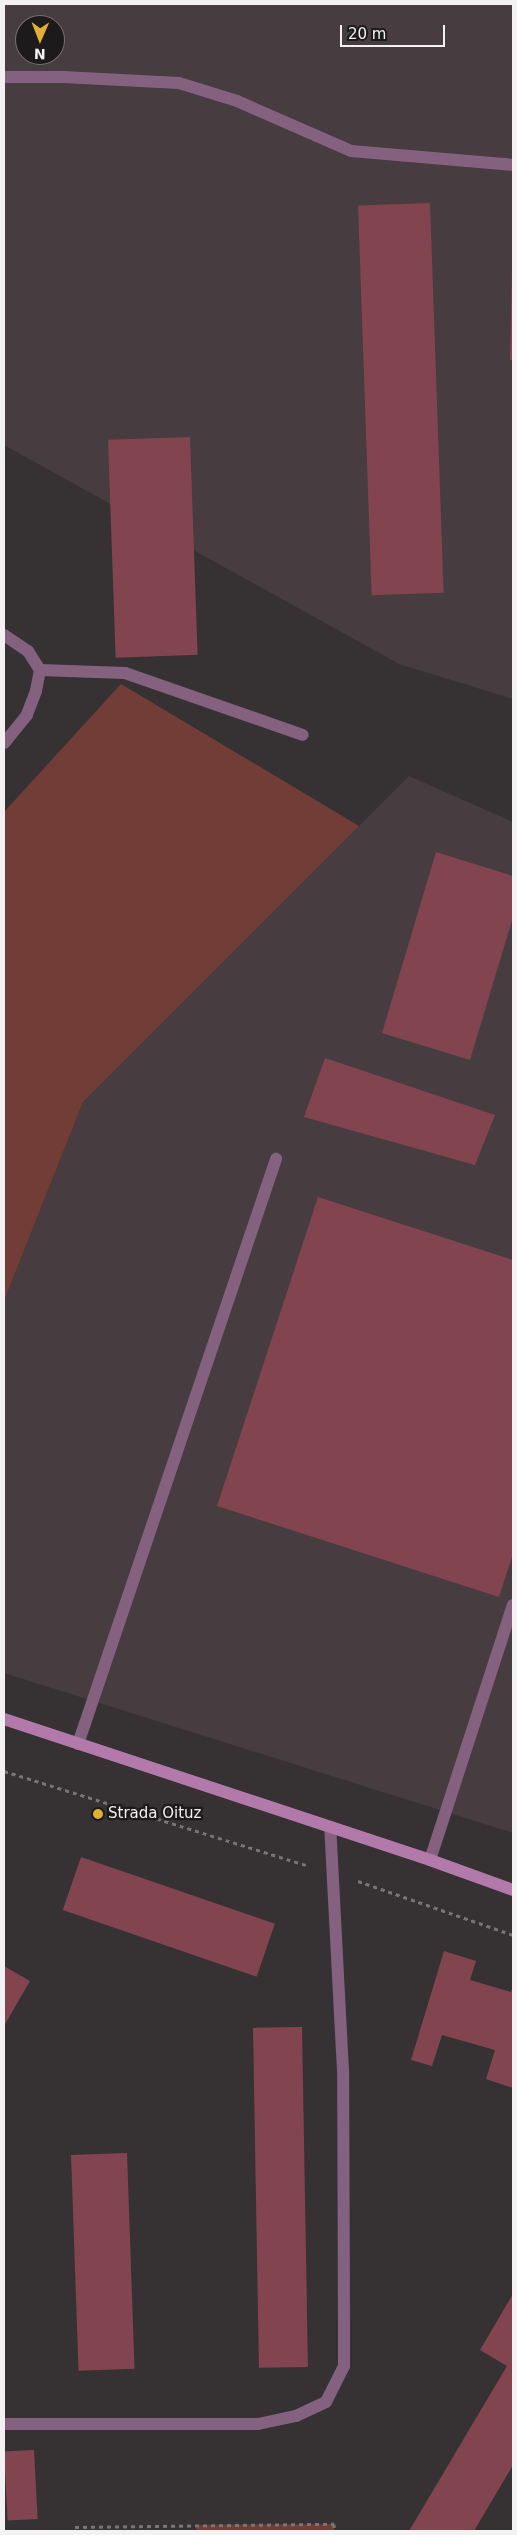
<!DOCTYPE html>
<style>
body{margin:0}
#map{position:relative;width:517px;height:2535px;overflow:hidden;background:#363234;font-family:"DejaVu Sans",sans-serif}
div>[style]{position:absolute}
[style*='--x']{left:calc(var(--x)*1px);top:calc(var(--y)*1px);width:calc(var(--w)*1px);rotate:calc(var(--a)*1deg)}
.built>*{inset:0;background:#473c40}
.green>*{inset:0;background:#723d36}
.building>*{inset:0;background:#824550;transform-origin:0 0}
.path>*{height:3px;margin-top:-1.5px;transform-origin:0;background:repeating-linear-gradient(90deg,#777475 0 4px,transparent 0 8px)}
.lane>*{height:12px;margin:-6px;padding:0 6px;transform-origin:6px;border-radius:6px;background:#856180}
.street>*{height:12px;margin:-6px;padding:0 6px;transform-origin:6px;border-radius:6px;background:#856180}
.secondary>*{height:12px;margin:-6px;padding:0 6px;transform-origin:6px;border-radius:6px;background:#b279aa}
.dots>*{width:14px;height:14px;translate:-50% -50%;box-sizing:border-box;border:2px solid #1c1a1b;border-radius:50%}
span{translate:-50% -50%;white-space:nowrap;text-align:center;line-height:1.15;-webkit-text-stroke:4.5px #1c1a1b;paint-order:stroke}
.poi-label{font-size:15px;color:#f4f1f2}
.left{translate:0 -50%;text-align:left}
.frame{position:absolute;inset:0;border:5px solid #f4f1f2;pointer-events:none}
.north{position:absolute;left:15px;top:15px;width:50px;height:50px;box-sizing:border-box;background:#1c1a1b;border:1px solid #727071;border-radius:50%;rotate:181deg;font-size:14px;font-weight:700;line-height:20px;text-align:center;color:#f4f1f2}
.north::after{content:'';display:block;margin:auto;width:18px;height:22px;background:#e1af34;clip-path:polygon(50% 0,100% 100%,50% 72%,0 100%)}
.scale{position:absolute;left:340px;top:25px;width:105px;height:22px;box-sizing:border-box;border:2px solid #f4f1f2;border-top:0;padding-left:6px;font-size:15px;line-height:18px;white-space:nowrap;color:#f4f1f2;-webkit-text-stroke:4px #1c1a1b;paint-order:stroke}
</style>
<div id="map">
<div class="built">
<div style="clip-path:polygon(evenodd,4px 4px,513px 4px,513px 699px,399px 664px,4px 445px,4px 4px,25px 25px,55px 25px,55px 55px,25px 55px,25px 25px)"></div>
<div style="clip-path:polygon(409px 776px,513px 822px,513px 1833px,4px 1673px,4px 1301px,83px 1102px)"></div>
</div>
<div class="green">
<div style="clip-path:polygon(121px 684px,359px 826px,83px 1102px,4px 1301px,4px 812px)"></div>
<div style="clip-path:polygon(334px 2524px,334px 2531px,196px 2531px,197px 2525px)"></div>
</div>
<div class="building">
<div style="left:430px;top:203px;width:390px;height:72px;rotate:88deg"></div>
<div style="clip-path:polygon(512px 268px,513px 360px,510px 360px)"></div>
<div style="left:190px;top:437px;width:218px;height:82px;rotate:88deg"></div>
<div style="clip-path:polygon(436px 852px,513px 876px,513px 917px,470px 1060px,382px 1033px)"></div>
<div style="clip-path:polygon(325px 1058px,495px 1115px,475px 1165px,304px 1117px)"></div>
<div style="clip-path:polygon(318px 1197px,513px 1260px,513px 1554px,499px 1597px,217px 1506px)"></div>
<div style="left:81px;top:1857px;width:205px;height:56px;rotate:19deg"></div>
<div style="clip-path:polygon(444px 1951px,476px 1961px,470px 1980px,511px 1992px,513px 1985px,513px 2088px,486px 2079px,495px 2050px,442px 2035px,432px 2066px,411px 2060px)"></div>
<div style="clip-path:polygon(4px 1966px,30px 1981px,4px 2026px)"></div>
<div style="left:302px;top:2027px;width:340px;height:49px;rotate:89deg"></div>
<div style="left:127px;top:2153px;width:216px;height:56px;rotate:88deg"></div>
<div style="clip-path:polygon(513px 2294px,513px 2465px,474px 2531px,409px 2531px,507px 2366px,480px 2350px)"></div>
<div style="left:34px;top:2450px;width:69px;height:30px;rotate:87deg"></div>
</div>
<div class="path">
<div style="--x:4;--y:1771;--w:319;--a:17.3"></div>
<div style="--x:358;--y:1881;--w:164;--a:19.2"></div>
<div style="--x:75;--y:2527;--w:259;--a:-0.7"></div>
<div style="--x:334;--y:2524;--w:7;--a:90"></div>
</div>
<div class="lane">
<div style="--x:4;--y:77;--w:59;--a:0"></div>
<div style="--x:63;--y:77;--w:116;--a:3"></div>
<div style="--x:179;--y:83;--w:61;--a:17.2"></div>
<div style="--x:237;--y:101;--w:124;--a:23.7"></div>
<div style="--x:351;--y:151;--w:163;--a:4.9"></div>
<div style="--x:40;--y:670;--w:85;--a:2"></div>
<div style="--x:125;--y:673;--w:188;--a:19.2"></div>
<div style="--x:78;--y:1744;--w:618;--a:-71.3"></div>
<div style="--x:430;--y:1860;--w:268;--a:-72"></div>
</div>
<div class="street">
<div style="--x:4;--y:635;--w:29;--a:34"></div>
<div style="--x:28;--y:651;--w:22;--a:58"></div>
<div style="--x:40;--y:670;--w:21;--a:101"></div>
<div style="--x:36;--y:691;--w:26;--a:111"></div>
<div style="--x:27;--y:715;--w:36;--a:129"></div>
<div style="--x:4;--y:2424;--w:254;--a:0"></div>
<div style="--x:258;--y:2424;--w:39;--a:-12"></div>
<div style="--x:296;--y:2416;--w:33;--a:-25"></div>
<div style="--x:326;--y:2402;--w:40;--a:-63.4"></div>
<div style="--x:344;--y:2366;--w:45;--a:-90"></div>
<div style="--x:344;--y:2321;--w:250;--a:-90.2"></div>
<div style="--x:343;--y:2071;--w:244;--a:-93"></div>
</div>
<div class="secondary">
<div style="--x:4;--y:1719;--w:449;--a:18.3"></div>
<div style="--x:430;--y:1860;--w:88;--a:19.9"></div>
</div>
<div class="dots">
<div style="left:98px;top:1814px;background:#e1af34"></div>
</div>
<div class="poi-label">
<span class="left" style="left:108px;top:1814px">Strada Oituz</span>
</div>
<div class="frame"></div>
<div class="north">N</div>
<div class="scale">20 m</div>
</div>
